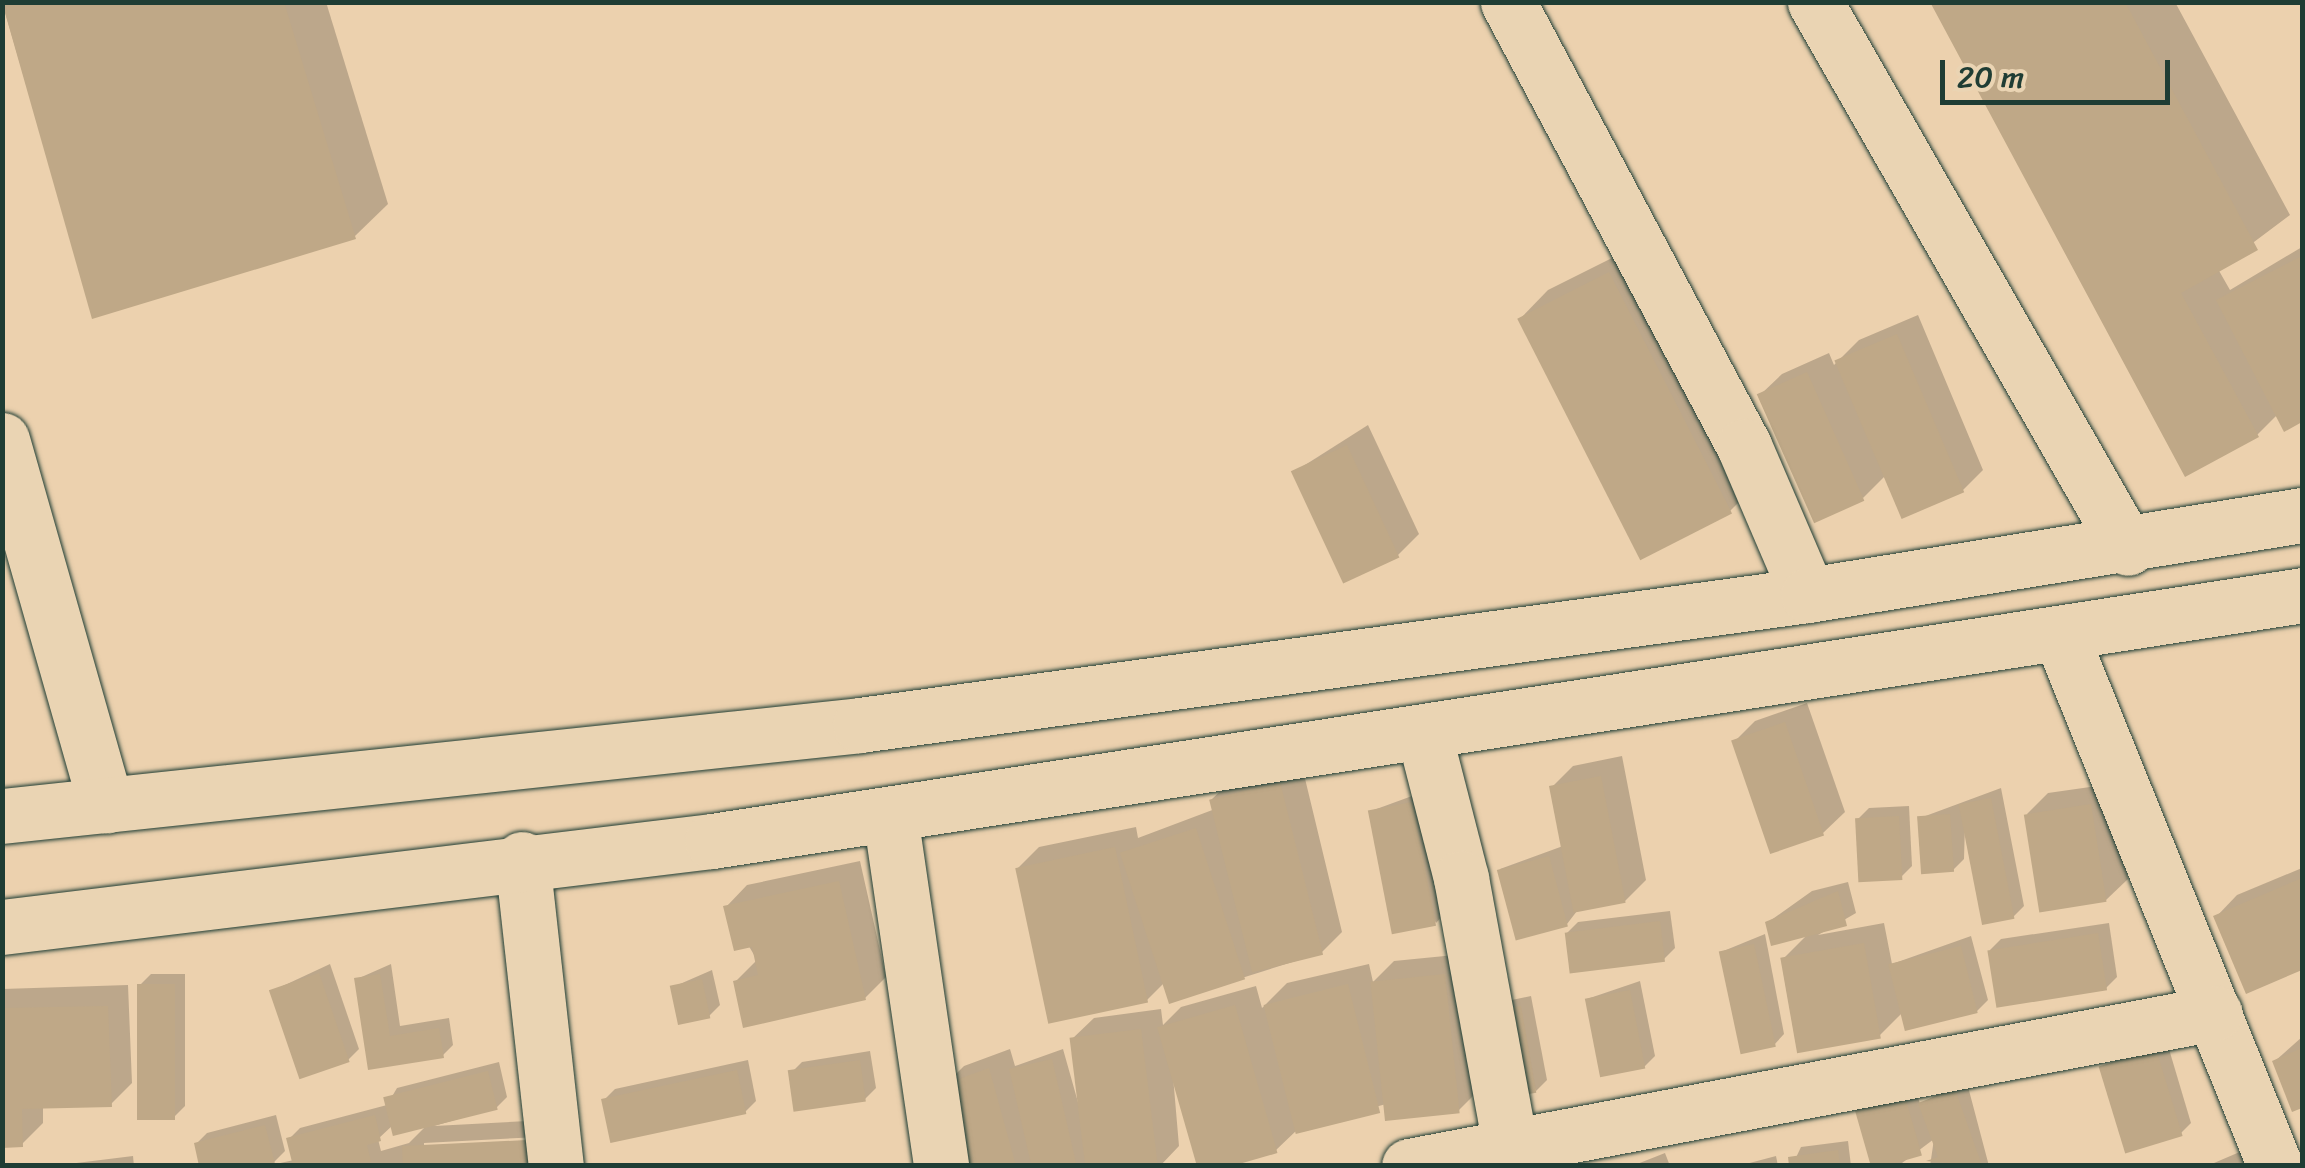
<!DOCTYPE html>
<style>
body{margin:0}
#map{position:relative;width:2305px;height:1168px;overflow:hidden;background:#ecd1ae;font-family:Sriracha,sans-serif}
div>[style]{position:absolute}
[style*='--x']{left:calc(var(--x)*1px);top:calc(var(--y)*1px);width:calc(var(--w)*1px);rotate:calc(var(--a)*1deg)}
.shadow>*{inset:0;background:#0003}
.building>*{inset:0;background:#bfa887;transform-origin:0 0}
.roads{filter:drop-shadow(0 0 2px #1f3d34) drop-shadow(0 0 2px #1f3d34)}
.street>*{height:55px;margin:-27.5px;padding:0 27.5px;transform-origin:27.5px;border-radius:27.5px;background:#ead4b3}
.secondary>*{height:55px;margin:-27.5px;padding:0 27.5px;transform-origin:27.5px;border-radius:27.5px;background:#ead4b3}
span{translate:-50% -50%;white-space:nowrap;text-align:center;line-height:1.15;-webkit-text-stroke:9px #ead4b3;paint-order:stroke}
.frame{position:absolute;inset:0;border:5px solid #1f3d34;pointer-events:none}
.scale{position:absolute;left:1940px;top:60px;width:230px;height:45px;box-sizing:border-box;border:5px solid #1f3d34;border-top:0;padding-left:12px;font-size:30px;line-height:35px;white-space:nowrap;color:#1f3d34;-webkit-text-stroke:8px #ead4b3;paint-order:stroke}
</style>
<div id="map">
<div class="shadow">
<div style="clip-path:polygon(2px 2px,326px 2px,388px 204px,354px 237px,94px 316px)"></div>
<div style="clip-path:polygon(1932px 2px,2175px 2px,2290px 215px,2218px 269px,2230px 290px,2302px 247px,2302px 419px,2285px 428px,2278px 414px,2257px 435px)"></div>
<div style="clip-path:polygon(1638px 245px,1757px 484px,1729px 512px,1520px 319px,1548px 290px)"></div>
<div style="clip-path:polygon(1918px 315px,1983px 470px,1962px 491px,1885px 476px,1863px 498px,1760px 395px,1782px 374px,1829px 353px,1834px 365px,1859px 340px)"></div>
<div style="clip-path:polygon(1368px 425px,1419px 534px,1397px 556px,1294px 472px)"></div>
<div style="clip-path:polygon(1807px 703px,1845px 812px,1823px 833px,1734px 742px,1755px 721px)"></div>
<div style="clip-path:polygon(1622px 756px,1646px 880px,1625px 901px,1577px 911px,1567px 924px,1500px 869px,1563px 846px,1552px 787px,1573px 766px)"></div>
<div style="clip-path:polygon(1301px 762px,1342px 932px,1321px 953px,1245px 977px,1166px 981px,1147px 1000px,1018px 868px,1039px 847px,1136px 827px,1138px 838px,1215px 809px,1212px 799px,1234px 778px)"></div>
<div style="clip-path:polygon(2111px 784px,2128px 879px,2106px 900px,2027px 814px,2048px 793px)"></div>
<div style="clip-path:polygon(2001px 788px,2024px 906px,2013px 917px,1965px 824px,1964px 859px,1953px 870px,1920px 818px)"></div>
<div style="clip-path:polygon(1423px 792px,1446px 912px,1436px 923px,1371px 811px)"></div>
<div style="clip-path:polygon(1909px 806px,1912px 866px,1901px 877px,1858px 819px,1869px 808px)"></div>
<div style="clip-path:polygon(860px 861px,886px 977px,865px 998px,736px 981px,757px 960px,726px 907px,747px 885px)"></div>
<div style="clip-path:polygon(2302px 868px,2302px 968px,2248px 991px,2216px 917px,2237px 895px)"></div>
<div style="clip-path:polygon(1848px 882px,1856px 913px,1818px 935px,1884px 923px,1892px 964px,1971px 936px,1988px 1000px,1977px 1011px,1903px 1012px,1879px 1036px,1783px 959px,1808px 934px,1767px 923px,1812px 891px)"></div>
<div style="clip-path:polygon(1670px 911px,1675px 948px,1664px 959px,1567px 933px,1578px 922px)"></div>
<div style="clip-path:polygon(2109px 923px,2117px 977px,2106px 988px,1990px 950px,2001px 939px)"></div>
<div style="clip-path:polygon(1765px 934px,1784px 1034px,1774px 1045px,1721px 952px)"></div>
<div style="clip-path:polygon(1465px 954px,1480px 1089px,1458px 1111px,1386px 1104px,1298px 1129px,1275px 1151px,1199px 1166px,1173px 1076px,1179px 1146px,1160px 1166px,954px 1166px,943px 1087px,964px 1066px,1010px 1049px,1015px 1066px,1063px 1049px,1083px 1120px,1072px 1039px,1094px 1018px,1161px 1009px,1163px 1025px,1181px 1007px,1256px 986px,1262px 1008px,1287px 983px,1369px 964px,1373px 982px,1394px 961px)"></div>
<div style="clip-path:polygon(330px 964px,359px 1049px,348px 1060px,272px 991px)"></div>
<div style="clip-path:polygon(391px 964px,400px 1026px,449px 1018px,453px 1045px,442px 1056px,370px 1067px,357px 979px)"></div>
<div style="clip-path:polygon(712px 970px,720px 1005px,709px 1016px,673px 987px)"></div>
<div style="clip-path:polygon(151px 974px,185px 974px,185px 1106px,174px 1117px,140px 985px)"></div>
<div style="clip-path:polygon(1640px 981px,1655px 1056px,1644px 1067px,1587px 999px)"></div>
<div style="clip-path:polygon(128px 985px,132px 1083px,111px 1104px,43px 1106px,43px 1123px,22px 1144px,2px 1145px,2px 989px)"></div>
<div style="clip-path:polygon(1531px 996px,1547px 1080px,1536px 1091px,1498px 1003px)"></div>
<div style="clip-path:polygon(2302px 1037px,2302px 1105px,2294px 1109px,2275px 1061px)"></div>
<div style="clip-path:polygon(2166px 1039px,2191px 1123px,2180px 1134px,2101px 1067px)"></div>
<div style="clip-path:polygon(870px 1051px,876px 1088px,865px 1099px,791px 1073px,802px 1062px)"></div>
<div style="clip-path:polygon(748px 1060px,756px 1101px,745px 1112px,604px 1100px,615px 1089px)"></div>
<div style="clip-path:polygon(evenodd,499px 1062px,507px 1097px,496px 1108px,434px 1126px,547px 1120px,550px 1166px,202px 1166px,196px 1144px,207px 1133px,276px 1115px,285px 1151px,271px 1165px,294px 1160px,289px 1139px,300px 1128px,387px 1105px,397px 1088px,499px 1062px,393px 1125px,427px 1125px,409px 1143px,381px 1151px,378px 1139px,393px 1125px,499px 1062px,539px 1137px,540px 1142px,424px 1148px,424px 1143px,539px 1137px)"></div>
<div style="clip-path:polygon(1966px 1079px,1989px 1166px,1930px 1166px,1934px 1139px,1898px 1166px,1874px 1166px,1857px 1108px,1914px 1083px,1920px 1104px)"></div>
<div style="clip-path:polygon(1848px 1141px,1851px 1166px,1792px 1166px,1801px 1147px)"></div>
<div style="clip-path:polygon(2242px 1151px,2247px 1166px,2207px 1166px)"></div>
<div style="clip-path:polygon(1665px 1153px,1670px 1166px,1632px 1166px)"></div>
<div style="clip-path:polygon(133px 1156px,134px 1166px,52px 1166px)"></div>
<div style="clip-path:polygon(1776px 1156px,1778px 1166px,1741px 1166px,1742px 1165px)"></div>
</div>
<div class="building">
<div style="clip-path:polygon(2px 2px,284px 2px,356px 239px,92px 319px)"></div>
<div style="clip-path:polygon(1930px 2px,2125px 2px,2258px 250px,2181px 293px,2259px 437px,2185px 477px)"></div>
<div style="clip-path:polygon(2300px 257px,2302px 422px,2284px 432px,2216px 300px)"></div>
<div style="left:1609px;top:272px;width:271px;height:103px;rotate:63deg"></div>
<div style="left:1897px;top:334px;width:172px;height:68px;rotate:67deg"></div>
<div style="left:1807px;top:372px;width:141px;height:55px;rotate:66deg"></div>
<div style="left:1347px;top:445px;width:124px;height:62px;rotate:65deg"></div>
<div style="left:1785px;top:722px;width:120px;height:57px;rotate:71deg"></div>
<div style="left:1601px;top:776px;width:129px;height:53px;rotate:79deg"></div>
<div style="left:1280px;top:782px;width:178px;height:73px;rotate:76deg"></div>
<div style="left:1991px;top:798px;width:123px;height:33px;rotate:79deg"></div>
<div style="left:1412px;top:802px;width:126px;height:45px;rotate:79deg"></div>
<div style="left:2091px;top:804px;width:99px;height:68px;rotate:81deg"></div>
<div style="left:1950px;top:814px;width:58px;height:33px;rotate:86deg"></div>
<div style="left:1899px;top:816px;width:64px;height:44px;rotate:87deg"></div>
<div style="left:1196px;top:828px;width:159px;height:80px;rotate:72deg"></div>
<div style="left:1115px;top:847px;width:159px;height:102px;rotate:78deg"></div>
<div style="left:1549px;top:856px;width:73px;height:54px;rotate:75deg"></div>
<div style="clip-path:polygon(2302px 878px,2302px 970px,2246px 994px,2213px 916px)"></div>
<div style="clip-path:polygon(839px 881px,866px 1000px,743px 1028px,733px 981px,758px 975px,752px 947px,734px 951px,723px 906px)"></div>
<div style="clip-path:polygon(1838px 891px,1847px 926px,1771px 946px,1765px 922px)"></div>
<div style="left:1660px;top:921px;width:41px;height:96px;rotate:83deg"></div>
<div style="left:2098px;top:933px;width:58px;height:112px;rotate:81deg"></div>
<div style="left:1864px;top:943px;width:97px;height:85px;rotate:80deg"></div>
<div style="left:1754px;top:944px;width:105px;height:36px;rotate:78deg"></div>
<div style="left:1961px;top:946px;width:69px;height:75px;rotate:76deg"></div>
<div style="left:319px;top:973px;width:94px;height:53px;rotate:71deg"></div>
<div style="clip-path:polygon(380px 974px,390px 1036px,439px 1028px,444px 1058px,368px 1070px,354px 978px)"></div>
<div style="left:1445px;top:974px;width:140px;height:75px;rotate:84deg"></div>
<div style="left:702px;top:979px;width:40px;height:33px;rotate:78deg"></div>
<div style="left:137px;top:984px;width:38px;height:136px"></div>
<div style="left:1348px;top:984px;width:133px;height:87px;rotate:76deg"></div>
<div style="left:1630px;top:990px;width:80px;height:46px;rotate:79deg"></div>
<div style="left:1235px;top:1005px;width:154px;height:81px;rotate:74deg"></div>
<div style="clip-path:polygon(108px 1006px,112px 1107px,22px 1109px,23px 1147px,2px 1148px,2px 1008px)"></div>
<div style="left:1521px;top:1006px;width:88px;height:38px;rotate:80deg"></div>
<div style="left:1141px;top:1029px;width:138px;height:72px;rotate:83deg"></div>
<div style="clip-path:polygon(2302px 1048px,2302px 1108px,2292px 1112px,2272px 1061px)"></div>
<div style="left:2156px;top:1049px;width:91px;height:60px;rotate:73deg"></div>
<div style="left:1052px;top:1059px;width:110px;height:44px;rotate:77deg"></div>
<div style="left:860px;top:1060px;width:42px;height:73px;rotate:82deg"></div>
<div style="clip-path:polygon(989px 1068px,1016px 1166px,952px 1166px,940px 1086px)"></div>
<div style="left:737px;top:1070px;width:45px;height:139px;rotate:78deg"></div>
<div style="left:488px;top:1071px;width:40px;height:108px;rotate:76deg"></div>
<div style="clip-path:polygon(1955px 1089px,1982px 1166px,1926px 1161px,1938px 1157px,1918px 1103px)"></div>
<div style="left:1904px;top:1093px;width:65px;height:52px;rotate:74deg"></div>
<div style="clip-path:polygon(375px 1115px,381px 1141px,367px 1145px,371px 1162px,293px 1166px,286px 1138px)"></div>
<div style="clip-path:polygon(265px 1125px,275px 1164px,199px 1166px,194px 1143px)"></div>
<div style="clip-path:polygon(527px 1140px,528px 1166px,403px 1166px,402px 1146px)"></div>
<div style="clip-path:polygon(1838px 1150px,1840px 1166px,1789px 1166px,1788px 1157px)"></div>
</div>
<div class="roads">
<div class="street">
<div style="--x:1508;--y:2;--w:503;--a:62.01"></div>
<div style="--x:1744;--y:446;--w:162;--a:66.8"></div>
<div style="--x:1815;--y:2;--w:629;--a:60.18"></div>
<div style="--x:2;--y:440;--w:380;--a:74.1"></div>
<div style="--x:2061;--y:636;--w:572;--a:68.01"></div>
<div style="--x:1424;--y:734;--w:149;--a:75.6"></div>
<div style="--x:1461;--y:878;--w:293;--a:79.6"></div>
<div style="--x:890;--y:815;--w:355;--a:81.7"></div>
<div style="--x:522;--y:859;--w:309;--a:83.7"></div>
<div style="--x:1409;--y:1166;--w:820;--a:-10.75"></div>
</div>
<div class="secondary">
<div style="--x:2;--y:816;--w:863;--a:-6.05"></div>
<div style="--x:860;--y:725;--w:957;--a:-7.81"></div>
<div style="--x:1808;--y:595;--w:500;--a:-9.2"></div>
<div style="--x:2;--y:927;--w:715;--a:-6.91"></div>
<div style="--x:712;--y:841;--w:1609;--a:-8.79"></div>
</div>
</div>
<div class="frame"></div>
<div class="scale">20 m</div>
</div>
